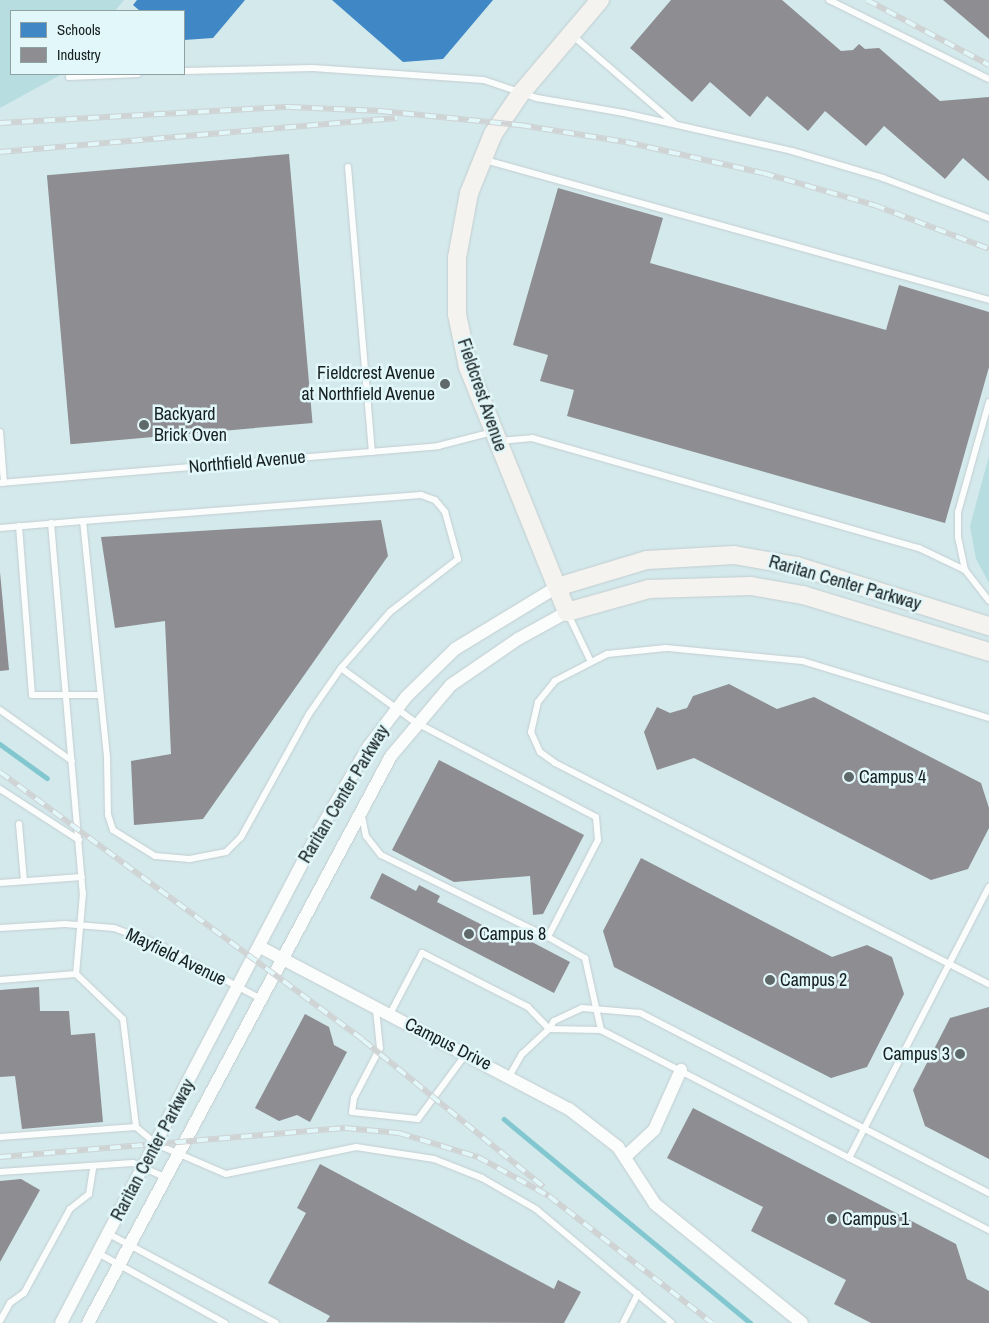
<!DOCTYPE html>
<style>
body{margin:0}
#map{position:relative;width:989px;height:1323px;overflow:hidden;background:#e7f2f3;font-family:"Archivo Narrow",sans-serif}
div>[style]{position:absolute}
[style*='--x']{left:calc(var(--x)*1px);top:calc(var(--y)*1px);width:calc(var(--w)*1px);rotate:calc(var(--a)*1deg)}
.built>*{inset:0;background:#d3e9ec}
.green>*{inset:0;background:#b8dde1}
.schools>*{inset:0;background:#3f88c5}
.industry>*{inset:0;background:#8d8d92;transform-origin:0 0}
.stream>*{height:4.5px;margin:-2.25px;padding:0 2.25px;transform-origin:2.25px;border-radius:2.25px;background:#82c7cf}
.roads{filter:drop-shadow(0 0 1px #c4cdcf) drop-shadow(0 0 1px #c4cdcf)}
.lane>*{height:6px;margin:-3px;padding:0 3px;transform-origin:3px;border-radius:3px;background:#fbfdfd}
.street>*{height:12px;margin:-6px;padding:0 6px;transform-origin:6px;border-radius:6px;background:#fbfdfd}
.secondary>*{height:18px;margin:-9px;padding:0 9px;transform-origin:9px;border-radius:9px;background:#f4f3f0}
.rail>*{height:5.5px;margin-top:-2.75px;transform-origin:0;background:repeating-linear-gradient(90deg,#e1f7f9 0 11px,#cfd3d4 0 22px);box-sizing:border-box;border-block:1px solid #cfd3d4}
.dots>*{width:14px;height:14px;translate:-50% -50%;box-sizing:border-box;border:2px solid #e1f7f9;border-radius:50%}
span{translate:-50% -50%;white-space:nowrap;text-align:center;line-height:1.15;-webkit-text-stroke:5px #e1f7f9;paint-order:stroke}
.poi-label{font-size:18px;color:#171f20}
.right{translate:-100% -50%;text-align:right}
.left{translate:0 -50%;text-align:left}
.street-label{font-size:18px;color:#171f20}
.legend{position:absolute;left:10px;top:10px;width:175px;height:65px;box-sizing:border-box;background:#e1f7f9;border:1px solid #90a1a2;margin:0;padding:6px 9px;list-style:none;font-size:15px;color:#171f20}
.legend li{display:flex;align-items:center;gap:10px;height:25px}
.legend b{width:25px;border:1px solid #90a1a2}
</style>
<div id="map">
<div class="built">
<div style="clip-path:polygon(68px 0,989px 0,989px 1323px,0 1323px,0 79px,11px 74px,184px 74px,184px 11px,58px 11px)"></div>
</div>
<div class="green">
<div style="clip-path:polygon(0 0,124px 0,115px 11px,11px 11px,11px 74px,62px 74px,0 108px)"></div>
<div style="clip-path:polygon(989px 456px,989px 583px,976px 559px,970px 526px)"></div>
</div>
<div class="schools">
<div style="clip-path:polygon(137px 0,245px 0,213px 38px,184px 40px,184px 11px,140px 11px,133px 5px)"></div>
<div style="clip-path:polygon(332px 0,493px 0,443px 59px,403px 62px)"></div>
</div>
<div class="industry">
<div style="clip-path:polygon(671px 0,782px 0,841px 51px,853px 50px,859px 44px,865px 49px,879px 48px,940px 101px,989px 97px,989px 181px,963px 158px,945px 179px,884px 126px,866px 146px,825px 111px,808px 131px,767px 96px,750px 117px,710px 82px,692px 102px,630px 48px)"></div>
<div style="clip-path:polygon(943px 0,989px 0,989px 39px)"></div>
<div style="left:289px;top:154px;width:270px;height:243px;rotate:85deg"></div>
<div style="clip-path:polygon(558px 188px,663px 218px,650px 263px,886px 330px,899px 285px,989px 312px,989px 367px,945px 523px,567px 416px,574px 390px,540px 381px,548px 355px,513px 345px)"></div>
<div style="clip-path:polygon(381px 520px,388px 556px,203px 819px,134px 825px,131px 761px,171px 754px,165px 621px,115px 628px,101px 537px)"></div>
<div style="clip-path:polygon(0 572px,9px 670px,0 671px)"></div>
<div style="clip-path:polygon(729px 684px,777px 709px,814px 697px,981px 783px,989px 808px,989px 828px,968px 869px,931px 880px,694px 758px,657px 770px,644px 732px,657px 707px,670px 713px,687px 708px,693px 696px)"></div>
<div style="clip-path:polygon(439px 760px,584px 835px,543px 914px,533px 915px,530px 876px,454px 882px,392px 850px)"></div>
<div style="clip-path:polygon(641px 858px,832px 957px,867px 945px,892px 957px,904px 994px,867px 1067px,831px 1078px,614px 967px,603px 931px)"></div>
<div style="clip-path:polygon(382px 873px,416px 891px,419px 885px,440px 896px,437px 902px,506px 937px,509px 930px,570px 962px,554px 993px,370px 898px)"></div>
<div style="clip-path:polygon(39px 987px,40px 1011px,69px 1011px,71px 1035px,95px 1033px,103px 1122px,22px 1129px,15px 1076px,0 1077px,0 990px)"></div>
<div style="clip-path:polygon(989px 1007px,989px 1159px,925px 1126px,913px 1090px,950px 1018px)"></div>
<div style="clip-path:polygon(305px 1014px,329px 1027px,334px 1045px,347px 1052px,310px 1122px,297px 1115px,279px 1121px,255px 1108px)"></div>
<div style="clip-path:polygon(693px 1108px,956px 1244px,967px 1279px,989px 1291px,989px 1323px,871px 1323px,834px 1304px,846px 1280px,751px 1231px,763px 1207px,667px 1158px)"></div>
<div style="clip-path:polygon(320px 1164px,554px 1289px,558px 1280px,581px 1292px,564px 1323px,326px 1322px,330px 1316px,268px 1283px,306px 1213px,297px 1208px)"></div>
<div style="clip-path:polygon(21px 1179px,40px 1190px,0 1262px,0 1181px)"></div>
</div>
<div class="stream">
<div style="--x:0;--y:744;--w:58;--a:35.9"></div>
<div style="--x:504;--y:1119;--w:320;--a:39.6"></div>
</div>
<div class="roads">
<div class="lane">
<div style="--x:829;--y:0;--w:178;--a:26.3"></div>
<div style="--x:572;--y:35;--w:135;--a:40.8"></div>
<div style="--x:184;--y:71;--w:129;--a:-1.3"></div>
<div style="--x:313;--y:68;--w:171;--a:4"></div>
<div style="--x:484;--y:80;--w:56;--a:18.8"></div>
<div style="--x:537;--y:98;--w:88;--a:9.8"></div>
<div style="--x:624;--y:113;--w:172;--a:12.7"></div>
<div style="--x:792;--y:151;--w:95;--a:16.5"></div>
<div style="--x:883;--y:178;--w:113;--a:20.7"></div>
<div style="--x:69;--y:77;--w:69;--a:-2.5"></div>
<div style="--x:485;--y:160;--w:523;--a:15.52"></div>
<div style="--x:348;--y:167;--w:286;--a:85.2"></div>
<div style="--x:989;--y:402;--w:114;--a:105.7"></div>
<div style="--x:958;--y:512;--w:25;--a:90"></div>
<div style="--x:958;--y:537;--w:34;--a:78"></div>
<div style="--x:965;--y:570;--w:39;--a:52"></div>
<div style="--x:0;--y:432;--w:51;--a:85.5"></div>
<div style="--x:499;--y:441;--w:33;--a:-5"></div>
<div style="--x:532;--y:438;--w:402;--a:15.9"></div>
<div style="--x:919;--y:548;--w:51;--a:25.6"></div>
<div style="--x:0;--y:483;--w:440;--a:-4.8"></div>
<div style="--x:438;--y:446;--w:57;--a:-14.3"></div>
<div style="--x:51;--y:523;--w:371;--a:85.1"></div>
<div style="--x:83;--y:893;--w:81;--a:94.9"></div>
<div style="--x:19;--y:526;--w:169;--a:85.6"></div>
<div style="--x:32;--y:695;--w:68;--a:0"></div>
<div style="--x:0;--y:528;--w:83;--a:-4.8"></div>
<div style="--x:83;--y:521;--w:339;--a:-4.4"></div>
<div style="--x:421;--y:495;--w:15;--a:20"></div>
<div style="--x:435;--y:500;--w:16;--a:50"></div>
<div style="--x:445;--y:512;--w:49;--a:74.5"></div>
<div style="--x:458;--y:559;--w:86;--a:142.1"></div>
<div style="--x:390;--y:612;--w:74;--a:131.2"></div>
<div style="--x:341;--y:668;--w:56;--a:124.8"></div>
<div style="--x:309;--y:714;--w:141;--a:118.9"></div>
<div style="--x:241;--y:837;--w:21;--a:135"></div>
<div style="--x:226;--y:852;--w:38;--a:169"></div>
<div style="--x:189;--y:859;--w:34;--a:-175"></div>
<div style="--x:155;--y:856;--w:49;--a:-148.2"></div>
<div style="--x:113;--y:830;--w:16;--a:-108"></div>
<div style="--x:108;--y:815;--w:58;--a:-91"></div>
<div style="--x:107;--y:757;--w:237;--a:-95.8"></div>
<div style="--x:567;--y:612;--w:53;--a:64.4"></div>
<div style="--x:341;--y:668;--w:92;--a:36.1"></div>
<div style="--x:415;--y:722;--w:204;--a:27.7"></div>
<div style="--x:596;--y:817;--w:23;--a:85"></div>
<div style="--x:598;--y:840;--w:109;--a:117.3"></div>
<div style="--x:548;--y:937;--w:43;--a:29.6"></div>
<div style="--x:585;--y:958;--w:74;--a:77.5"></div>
<div style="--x:0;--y:710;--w:88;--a:35.3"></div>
<div style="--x:989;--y:718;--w:195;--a:-163"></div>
<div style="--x:802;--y:661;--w:137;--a:-174.5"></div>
<div style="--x:666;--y:648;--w:59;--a:174.2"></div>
<div style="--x:607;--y:654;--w:59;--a:152.6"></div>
<div style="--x:555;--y:681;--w:27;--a:129"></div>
<div style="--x:538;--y:702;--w:31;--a:103"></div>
<div style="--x:531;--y:732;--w:22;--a:66"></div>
<div style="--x:540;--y:752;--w:19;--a:36"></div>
<div style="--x:555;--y:763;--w:487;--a:27"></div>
<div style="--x:0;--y:789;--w:94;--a:32.8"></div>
<div style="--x:362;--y:816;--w:20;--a:79"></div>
<div style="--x:366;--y:836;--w:24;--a:52"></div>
<div style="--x:381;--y:855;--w:186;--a:26.2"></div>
<div style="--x:19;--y:824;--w:57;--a:85"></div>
<div style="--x:0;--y:883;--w:82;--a:-4.2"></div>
<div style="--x:0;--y:928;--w:65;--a:-3.5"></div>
<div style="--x:65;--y:924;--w:49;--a:4.7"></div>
<div style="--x:114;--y:928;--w:47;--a:20"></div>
<div style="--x:158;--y:944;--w:115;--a:28.1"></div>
<div style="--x:0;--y:980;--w:76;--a:-4.5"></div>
<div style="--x:76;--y:974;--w:65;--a:43.8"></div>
<div style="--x:123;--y:1019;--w:109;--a:83.1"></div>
<div style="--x:136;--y:1127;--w:26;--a:40"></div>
<div style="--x:156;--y:1144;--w:76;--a:23.2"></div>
<div style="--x:226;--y:1174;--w:133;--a:-11.7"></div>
<div style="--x:356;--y:1147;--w:79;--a:8.7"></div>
<div style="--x:434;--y:1159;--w:52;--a:21.6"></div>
<div style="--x:482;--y:1178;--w:62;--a:29.9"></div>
<div style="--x:536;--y:1209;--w:177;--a:40"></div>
<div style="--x:376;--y:1010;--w:38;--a:84"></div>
<div style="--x:380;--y:1048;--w:56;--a:117.5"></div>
<div style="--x:354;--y:1098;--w:14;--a:98"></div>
<div style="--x:352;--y:1112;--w:66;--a:6.1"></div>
<div style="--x:418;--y:1119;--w:81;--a:-53.6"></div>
<div style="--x:390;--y:1014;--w:69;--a:-62.3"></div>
<div style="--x:422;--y:953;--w:119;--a:27"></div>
<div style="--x:528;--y:1007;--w:30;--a:46"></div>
<div style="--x:549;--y:1029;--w:37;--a:137"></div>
<div style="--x:522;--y:1054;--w:24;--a:120"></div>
<div style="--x:0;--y:1137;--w:136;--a:-4.2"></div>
<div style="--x:849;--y:1158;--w:305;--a:-62.7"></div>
<div style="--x:0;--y:1172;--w:133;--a:-3.9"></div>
<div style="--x:133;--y:1163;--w:35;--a:24"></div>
<div style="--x:989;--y:1193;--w:393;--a:-152.7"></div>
<div style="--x:640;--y:1013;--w:58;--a:-175.1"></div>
<div style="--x:582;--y:1008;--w:31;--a:155"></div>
<div style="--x:554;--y:1021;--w:9;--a:122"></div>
<div style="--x:549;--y:1029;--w:52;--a:1.1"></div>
<div style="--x:601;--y:1030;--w:437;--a:27.3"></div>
<div style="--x:109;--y:1234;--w:189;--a:28.1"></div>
<div style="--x:98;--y:1253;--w:145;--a:28.9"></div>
<div style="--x:0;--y:1321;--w:21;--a:-61"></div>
<div style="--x:10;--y:1303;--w:17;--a:-36"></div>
<div style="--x:24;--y:1293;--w:96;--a:-61.3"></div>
<div style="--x:70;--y:1209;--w:24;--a:-38"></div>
<div style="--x:89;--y:1194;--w:26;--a:-81"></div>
<div style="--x:623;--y:1323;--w:33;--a:-63"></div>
</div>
<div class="street">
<div style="--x:260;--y:947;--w:349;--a:27.7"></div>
<div style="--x:569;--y:1109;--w:62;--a:37.8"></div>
<div style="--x:618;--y:1147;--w:68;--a:57"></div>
<div style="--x:655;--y:1204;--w:189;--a:39"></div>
<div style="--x:626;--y:1156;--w:38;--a:-43"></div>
<div style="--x:654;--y:1130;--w:66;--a:-65.8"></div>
<div style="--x:61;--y:1323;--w:551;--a:-62.32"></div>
<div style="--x:317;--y:835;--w:103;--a:-59.7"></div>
<div style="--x:369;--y:746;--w:61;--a:-52.9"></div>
<div style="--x:406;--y:697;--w:69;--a:-44.4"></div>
<div style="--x:455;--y:649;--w:119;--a:-31.3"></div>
<div style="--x:88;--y:1323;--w:643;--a:-61.88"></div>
<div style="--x:391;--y:756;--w:93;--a:-49.8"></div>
<div style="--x:451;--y:685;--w:81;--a:-34.5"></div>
<div style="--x:518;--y:639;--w:56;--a:-28.9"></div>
</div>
<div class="secondary">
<div style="--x:600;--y:0;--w:122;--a:130.3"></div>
<div style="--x:521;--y:93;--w:50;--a:124.3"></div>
<div style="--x:493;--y:134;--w:64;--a:112.1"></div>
<div style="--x:469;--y:193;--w:66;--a:100.5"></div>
<div style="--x:457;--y:258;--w:56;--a:90"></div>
<div style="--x:457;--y:314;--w:54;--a:78.3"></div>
<div style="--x:468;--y:367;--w:264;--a:68"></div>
<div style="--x:567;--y:612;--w:85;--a:-15.7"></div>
<div style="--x:649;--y:589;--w:102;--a:-1.7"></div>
<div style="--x:751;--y:586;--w:53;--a:9.8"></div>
<div style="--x:803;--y:595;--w:195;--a:17"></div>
<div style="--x:557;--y:587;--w:94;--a:-16.7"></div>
<div style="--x:647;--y:560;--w:87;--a:-3.3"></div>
<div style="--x:734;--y:555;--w:64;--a:9.9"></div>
<div style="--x:797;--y:566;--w:201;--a:17.4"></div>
</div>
</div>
<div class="rail">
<div style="--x:867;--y:0;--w:138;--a:28"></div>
<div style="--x:0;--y:123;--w:290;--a:-3.2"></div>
<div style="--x:290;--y:107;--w:91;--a:2.5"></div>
<div style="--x:381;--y:111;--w:140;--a:5.8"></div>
<div style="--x:520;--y:125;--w:107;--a:9.1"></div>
<div style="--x:626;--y:142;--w:140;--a:12.8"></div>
<div style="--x:763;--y:173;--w:116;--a:16.1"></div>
<div style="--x:874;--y:205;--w:123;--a:20.9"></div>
<div style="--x:0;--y:152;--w:398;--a:-4.9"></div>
<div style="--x:0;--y:772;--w:451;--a:36.4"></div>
<div style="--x:363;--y:1040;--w:233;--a:39.1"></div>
<div style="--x:0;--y:1157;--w:346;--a:-4.8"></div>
<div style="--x:345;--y:1128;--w:54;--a:5.3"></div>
<div style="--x:399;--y:1133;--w:83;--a:16.9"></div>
<div style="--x:478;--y:1157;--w:81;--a:28.8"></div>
<div style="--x:549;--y:1196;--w:207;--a:37.9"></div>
</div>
<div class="dots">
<div style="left:445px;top:384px;background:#60696a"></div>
<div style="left:144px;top:425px;background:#60696a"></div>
<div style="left:849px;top:777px;background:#60696a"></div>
<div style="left:469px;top:934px;background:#60696a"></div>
<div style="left:770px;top:980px;background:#60696a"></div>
<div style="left:960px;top:1054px;background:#60696a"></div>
<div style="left:832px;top:1219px;background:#60696a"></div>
</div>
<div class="poi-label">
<span class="right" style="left:435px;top:384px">Fieldcrest Avenue<br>at Northfield Avenue</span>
<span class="left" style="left:154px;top:425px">Backyard<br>Brick Oven</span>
<span class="left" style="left:859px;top:777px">Campus 4</span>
<span class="left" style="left:479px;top:934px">Campus 8</span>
<span class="left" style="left:780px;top:980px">Campus 2</span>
<span class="right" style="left:950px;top:1054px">Campus 3</span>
<span class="left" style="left:842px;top:1219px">Campus 1</span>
</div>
<div class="street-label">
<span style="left:482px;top:395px;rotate:71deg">Fieldcrest Avenue</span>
<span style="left:247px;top:462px;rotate:-5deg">Northfield Avenue</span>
<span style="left:845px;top:583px;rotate:16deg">Raritan Center Parkway</span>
<span style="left:344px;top:794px;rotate:-59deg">Raritan Center Parkway</span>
<span style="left:176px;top:957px;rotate:26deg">Mayfield Avenue</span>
<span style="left:448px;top:1044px;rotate:27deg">Campus Drive</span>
<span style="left:153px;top:1150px;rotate:-62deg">Raritan Center Parkway</span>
</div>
<ul class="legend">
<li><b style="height:14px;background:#3f88c5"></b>Schools</li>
<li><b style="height:14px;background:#8d8d92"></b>Industry</li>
</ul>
</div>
